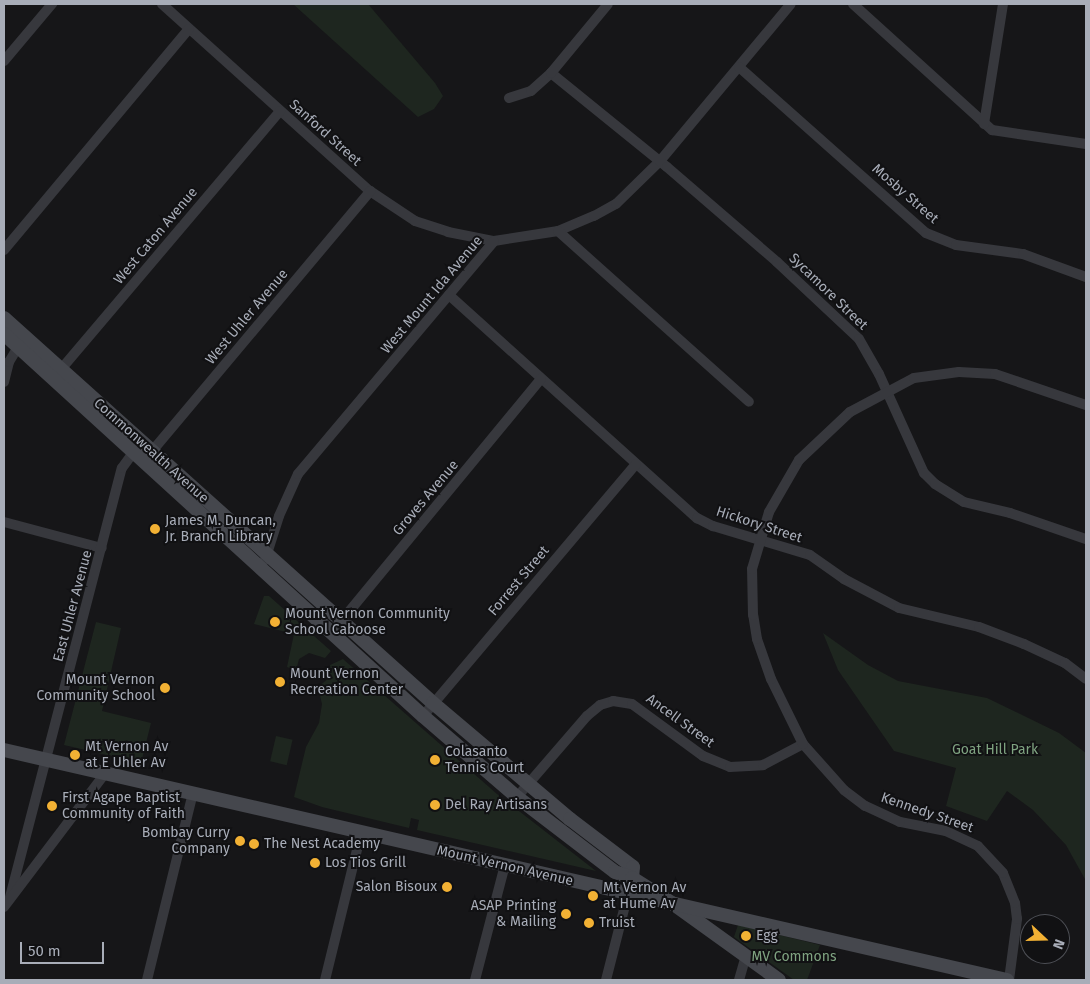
<!DOCTYPE html>
<style>
body{margin:0}
#map{position:relative;width:1090px;height:984px;overflow:hidden;background:#161618;font-family:"Fira Sans",sans-serif}
div>[style]{position:absolute}
[style*='--x']{left:calc(var(--x)*1px);top:calc(var(--y)*1px);width:calc(var(--w)*1px);rotate:calc(var(--a)*1deg)}
.green>*{inset:0;background:#1e261f;transform-origin:0 0}
.street>*{height:10px;margin:-5px;padding:0 5px;transform-origin:5px;border-radius:5px;background:#37383d}
.secondary>*{height:14px;margin:-7px;padding:0 7px;transform-origin:7px;border-radius:7px;background:#45474d}
.dots>*{width:14px;height:14px;translate:-50% -50%;box-sizing:border-box;border:2px solid #111113;border-radius:50%}
span{translate:-50% -50%;white-space:nowrap;text-align:center;line-height:1.15;-webkit-text-stroke:4px #111113;paint-order:stroke}
.street-label{font-size:14px;color:#a8adb8}
.poi-label{font-size:14px;color:#a8adb8}
.left{translate:0 -50%;text-align:left}
.right{translate:-100% -50%;text-align:right}
.park-label{font-size:14px;color:#7fa381}
.frame{position:absolute;inset:0;border:5px solid #a8adb8;pointer-events:none}
.north{position:absolute;left:1020px;top:914px;width:50px;height:50px;box-sizing:border-box;background:#111113;border:1px solid #4d4f55;border-radius:50%;rotate:111deg;font-size:14px;font-weight:700;line-height:20px;text-align:center;color:#a8adb8}
.north::after{content:'';display:block;margin:auto;width:18px;height:22px;background:#f2b134;clip-path:polygon(50% 0,100% 100%,50% 72%,0 100%)}
.scale{position:absolute;left:20px;top:942px;width:84px;height:22px;box-sizing:border-box;border:2px solid #a8adb8;border-top:0;padding-left:6px;font-size:15px;line-height:18px;white-space:nowrap;color:#a8adb8;-webkit-text-stroke:4px #111113;paint-order:stroke}
</style>
<div id="map">
<div class="green">
<div style="clip-path:polygon(293px 4px,368px 4px,435px 83px,443px 96px,434px 109px,418px 117px)"></div>
<div style="clip-path:polygon(264px 596px,269px 596px,331px 651px,325px 658px,309px 653px,299px 659px,296px 670px,287px 667px,294px 634px,254px 624px)"></div>
<div style="clip-path:polygon(96px 622px,121px 628px,102px 711px,151px 723px,141px 763px,64px 745px)"></div>
<div style="clip-path:polygon(823px 633px,868px 665px,898px 681px,987px 698px,1059px 733px,1086px 753px,1086px 881px,1066px 845px,1033px 810px,1007px 791px,987px 821px,946px 806px,956px 768px,894px 751px,838px 670px)"></div>
<div style="clip-path:polygon(343px 659px,497px 794px,596px 871px,417px 830px,419px 820px,411px 818px,409px 828px,322px 807px,294px 797px,306px 747px,319px 723px,322px 704px,318px 687px,329px 678px,330px 665px)"></div>
<div style="left:276px;top:736px;width:17px;height:26px;rotate:13deg"></div>
<div style="clip-path:polygon(738px 925px,820px 945px,807px 980px,794px 980px,734px 937px)"></div>
</div>
<div class="street">
<div style="--x:162;--y:4;--w:280;--a:42"></div>
<div style="--x:370;--y:191;--w:54;--a:33.7"></div>
<div style="--x:415;--y:221;--w:35;--a:18"></div>
<div style="--x:448;--y:232;--w:47;--a:11.1"></div>
<div style="--x:494;--y:241;--w:65;--a:-8.9"></div>
<div style="--x:558;--y:231;--w:39;--a:-23"></div>
<div style="--x:594;--y:216;--w:25;--a:-29"></div>
<div style="--x:616;--y:204;--w:62;--a:-44.3"></div>
<div style="--x:660;--y:161;--w:204;--a:-50.2"></div>
<div style="--x:853;--y:4;--w:188;--a:42.2"></div>
<div style="--x:992;--y:130;--w:95;--a:8.5"></div>
<div style="--x:4;--y:61;--w:75;--a:-49.9"></div>
<div style="--x:739;--y:67;--w:250;--a:41.6"></div>
<div style="--x:926;--y:233;--w:32;--a:22"></div>
<div style="--x:956;--y:245;--w:68;--a:7.7"></div>
<div style="--x:1023;--y:254;--w:67;--a:20.1"></div>
<div style="--x:551;--y:73;--w:149;--a:39"></div>
<div style="--x:667;--y:167;--w:145;--a:40.8"></div>
<div style="--x:777;--y:262;--w:112;--a:43.2"></div>
<div style="--x:859;--y:339;--w:40;--a:60.3"></div>
<div style="--x:879;--y:374;--w:109;--a:65.6"></div>
<div style="--x:924;--y:473;--w:16;--a:45"></div>
<div style="--x:935;--y:484;--w:34;--a:32"></div>
<div style="--x:964;--y:502;--w:47;--a:13.4"></div>
<div style="--x:1010;--y:513;--w:80;--a:18.9"></div>
<div style="--x:509;--y:98;--w:23;--a:-18"></div>
<div style="--x:531;--y:91;--w:27;--a:-42"></div>
<div style="--x:551;--y:73;--w:89;--a:-50.4"></div>
<div style="--x:984;--y:124;--w:121;--a:-81"></div>
<div style="--x:558;--y:231;--w:256;--a:41.8"></div>
<div style="--x:4;--y:250;--w:288;--a:-50.1"></div>
<div style="--x:449;--y:295;--w:334;--a:42"></div>
<div style="--x:697;--y:518;--w:18;--a:27"></div>
<div style="--x:713;--y:526;--w:101;--a:16.6"></div>
<div style="--x:810;--y:555;--w:42;--a:35.2"></div>
<div style="--x:844;--y:579;--w:62;--a:27.8"></div>
<div style="--x:899;--y:608;--w:82;--a:13.4"></div>
<div style="--x:979;--y:627;--w:48;--a:20.7"></div>
<div style="--x:1024;--y:644;--w:45;--a:24.9"></div>
<div style="--x:1065;--y:663;--w:26;--a:37"></div>
<div style="--x:57;--y:374;--w:345;--a:-49.7"></div>
<div style="--x:4;--y:382;--w:21;--a:-76"></div>
<div style="--x:9;--y:362;--w:23;--a:-59"></div>
<div style="--x:148;--y:456;--w:346;--a:-50"></div>
<div style="--x:4;--y:522;--w:101;--a:14.9"></div>
<div style="--x:265;--y:560;--w:46;--a:-72.3"></div>
<div style="--x:279;--y:516;--w:46;--a:-65.7"></div>
<div style="--x:298;--y:474;--w:304;--a:-49.9"></div>
<div style="--x:338;--y:625;--w:319;--a:-50.5"></div>
<div style="--x:423;--y:716;--w:330;--a:-49.8"></div>
<div style="--x:517;--y:797;--w:107;--a:-49.2"></div>
<div style="--x:587;--y:716;--w:17;--a:-40"></div>
<div style="--x:600;--y:705;--w:14;--a:-17"></div>
<div style="--x:613;--y:701;--w:19;--a:9"></div>
<div style="--x:632;--y:704;--w:88;--a:36.2"></div>
<div style="--x:703;--y:756;--w:29;--a:22"></div>
<div style="--x:730;--y:767;--w:33;--a:-3"></div>
<div style="--x:763;--y:765;--w:45;--a:-27.7"></div>
<div style="--x:10;--y:897;--w:443;--a:-75.4"></div>
<div style="--x:122;--y:468;--w:26;--a:-54"></div>
<div style="--x:4;--y:907;--w:169;--a:-52.9"></div>
<div style="--x:147;--y:980;--w:193;--a:-76.2"></div>
<div style="--x:325;--y:980;--w:151;--a:-76.2"></div>
<div style="--x:475;--y:980;--w:119;--a:-75.4"></div>
<div style="--x:606;--y:980;--w:105;--a:-75.7"></div>
<div style="--x:739;--y:980;--w:25;--a:-74"></div>
<div style="--x:1009;--y:980;--w:62;--a:-82.5"></div>
<div style="--x:1017;--y:919;--w:16;--a:-97"></div>
<div style="--x:1015;--y:903;--w:32;--a:-112"></div>
<div style="--x:1003;--y:873;--w:37;--a:-133"></div>
<div style="--x:978;--y:846;--w:35;--a:-155"></div>
<div style="--x:946;--y:831;--w:47;--a:-168.9"></div>
<div style="--x:900;--y:822;--w:38;--a:-155"></div>
<div style="--x:865;--y:806;--w:26;--a:-143"></div>
<div style="--x:844;--y:790;--w:62;--a:-131.7"></div>
<div style="--x:803;--y:744;--w:72;--a:-116.2"></div>
<div style="--x:771;--y:679;--w:42;--a:-109.3"></div>
<div style="--x:757;--y:639;--w:24;--a:-99"></div>
<div style="--x:753;--y:615;--w:46;--a:-91.2"></div>
<div style="--x:752;--y:569;--w:59;--a:-73.4"></div>
<div style="--x:769;--y:512;--w:60;--a:-60"></div>
<div style="--x:799;--y:460;--w:70;--a:-43.3"></div>
<div style="--x:850;--y:412;--w:72;--a:-28"></div>
<div style="--x:914;--y:378;--w:45;--a:-7.6"></div>
<div style="--x:959;--y:372;--w:36;--a:3"></div>
<div style="--x:995;--y:374;--w:96;--a:18.8"></div>
</div>
<div class="secondary">
<div style="--x:4;--y:318;--w:576;--a:41.91"></div>
<div style="--x:433;--y:703;--w:180;--a:40.3"></div>
<div style="--x:570;--y:819;--w:79;--a:37.3"></div>
<div style="--x:633;--y:867;--w:11;--a:95"></div>
<div style="--x:4;--y:334;--w:567;--a:42.36"></div>
<div style="--x:423;--y:716;--w:124;--a:40.8"></div>
<div style="--x:517;--y:797;--w:123;--a:37.4"></div>
<div style="--x:615;--y:872;--w:18;--a:19"></div>
<div style="--x:632;--y:878;--w:51;--a:32.1"></div>
<div style="--x:675;--y:905;--w:128;--a:35.8"></div>
<div style="--x:4;--y:750;--w:1029;--a:12.92"></div>
</div>
<div class="dots">
<div style="left:155px;top:529px;background:#f2b134"></div>
<div style="left:275px;top:622px;background:#f2b134"></div>
<div style="left:280px;top:682px;background:#f2b134"></div>
<div style="left:165px;top:688px;background:#f2b134"></div>
<div style="left:75px;top:755px;background:#f2b134"></div>
<div style="left:435px;top:760px;background:#f2b134"></div>
<div style="left:435px;top:805px;background:#f2b134"></div>
<div style="left:52px;top:806px;background:#f2b134"></div>
<div style="left:240px;top:841px;background:#f2b134"></div>
<div style="left:254px;top:844px;background:#f2b134"></div>
<div style="left:315px;top:863px;background:#f2b134"></div>
<div style="left:447px;top:887px;background:#f2b134"></div>
<div style="left:593px;top:896px;background:#f2b134"></div>
<div style="left:566px;top:914px;background:#f2b134"></div>
<div style="left:589px;top:923px;background:#f2b134"></div>
<div style="left:746px;top:936px;background:#f2b134"></div>
</div>
<div class="street-label">
<span style="left:325px;top:133px;rotate:42deg">Sanford Street</span>
<span style="left:905px;top:194px;rotate:41deg">Mosby Street</span>
<span style="left:156px;top:236px;rotate:-50deg">West Caton Avenue</span>
<span style="left:828px;top:292px;rotate:44deg">Sycamore Street</span>
<span style="left:432px;top:295px;rotate:-50deg">West Mount Ida Avenue</span>
<span style="left:247px;top:317px;rotate:-50deg">West Uhler Avenue</span>
<span style="left:151px;top:451px;rotate:42deg">Commonwealth Avenue</span>
<span style="left:426px;top:498px;rotate:-50deg">Groves Avenue</span>
<span style="left:759px;top:525px;rotate:18deg">Hickory Street</span>
<span style="left:519px;top:581px;rotate:-50deg">Forrest Street</span>
<span style="left:73px;top:606px;rotate:-75deg">East Uhler Avenue</span>
<span style="left:680px;top:721px;rotate:36deg">Ancell Street</span>
<span style="left:927px;top:813px;rotate:19deg">Kennedy Street</span>
<span style="left:505px;top:866px;rotate:13deg">Mount Vernon Avenue</span>
</div>
<div class="poi-label">
<span class="left" style="left:165px;top:529px">James M. Duncan,<br>Jr. Branch Library</span>
<span class="left" style="left:285px;top:622px">Mount Vernon Community<br>School Caboose</span>
<span class="left" style="left:290px;top:682px">Mount Vernon<br>Recreation Center</span>
<span class="right" style="left:155px;top:688px">Mount Vernon<br>Community School</span>
<span class="left" style="left:85px;top:755px">Mt Vernon Av<br>at E Uhler Av</span>
<span class="left" style="left:445px;top:760px">Colasanto<br>Tennis Court</span>
<span class="left" style="left:62px;top:806px">First Agape Baptist<br>Community of Faith</span>
<span class="left" style="left:445px;top:805px">Del Ray Artisans</span>
<span class="right" style="left:230px;top:841px">Bombay Curry<br>Company</span>
<span class="left" style="left:264px;top:844px">The Nest Academy</span>
<span class="left" style="left:325px;top:863px">Los Tios Grill</span>
<span class="right" style="left:437px;top:887px">Salon Bisoux</span>
<span class="left" style="left:603px;top:896px">Mt Vernon Av<br>at Hume Av</span>
<span class="right" style="left:556px;top:914px">ASAP Printing<br>&amp; Mailing</span>
<span class="left" style="left:599px;top:923px">Truist</span>
<span class="left" style="left:756px;top:936px">Egg</span>
</div>
<div class="park-label">
<span style="left:995px;top:750px">Goat Hill Park</span>
<span style="left:794px;top:957px">MV Commons</span>
</div>
<div class="frame"></div>
<div class="north">N</div>
<div class="scale">50 m</div>
</div>
